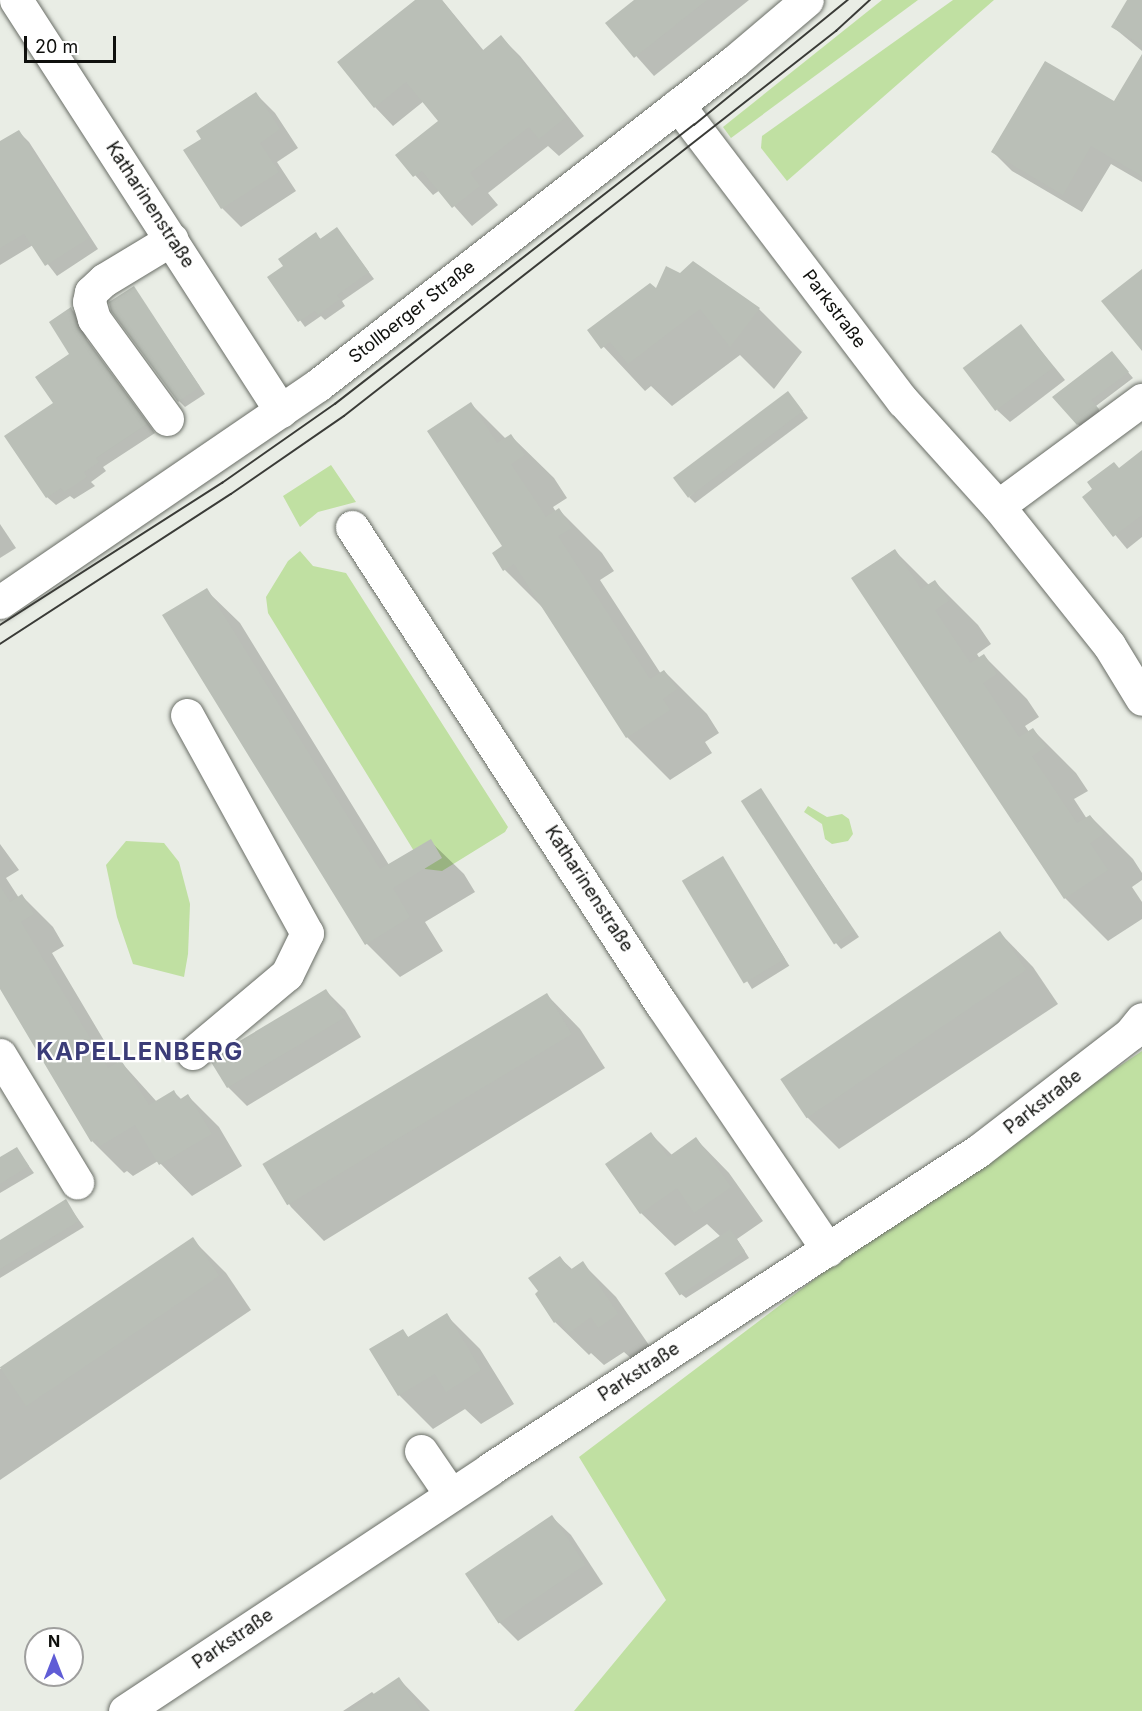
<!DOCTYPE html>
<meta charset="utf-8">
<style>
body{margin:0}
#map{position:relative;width:1142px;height:1711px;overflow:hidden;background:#e9ede5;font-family:Inter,sans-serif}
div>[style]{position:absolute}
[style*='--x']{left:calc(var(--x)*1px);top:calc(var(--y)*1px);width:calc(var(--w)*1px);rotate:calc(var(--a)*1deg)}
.green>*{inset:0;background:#c0e0a2}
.shadow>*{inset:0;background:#0003;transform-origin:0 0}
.building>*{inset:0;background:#babfb7;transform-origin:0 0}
.roads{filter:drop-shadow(0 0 2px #6a6e67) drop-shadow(0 0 2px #6a6e67)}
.minor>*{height:33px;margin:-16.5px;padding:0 16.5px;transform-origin:16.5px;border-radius:16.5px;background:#fff}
.tram>*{height:1.5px;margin:-0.75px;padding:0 0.75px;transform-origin:0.75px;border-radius:0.75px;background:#3a3b37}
span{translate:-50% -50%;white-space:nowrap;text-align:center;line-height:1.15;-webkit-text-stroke:4.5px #fff;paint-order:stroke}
.street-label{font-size:18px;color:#0f100d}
.district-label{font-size:24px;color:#3b3c78;font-weight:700;letter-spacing:1.5px}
.north{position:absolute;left:24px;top:1627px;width:60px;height:60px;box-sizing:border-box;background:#fff;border:2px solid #9f9f9e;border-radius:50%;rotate:0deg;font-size:16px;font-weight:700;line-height:24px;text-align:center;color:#0f100d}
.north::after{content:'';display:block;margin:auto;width:21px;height:27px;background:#605dd6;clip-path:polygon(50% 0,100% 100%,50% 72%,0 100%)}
.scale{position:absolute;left:24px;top:36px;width:92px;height:27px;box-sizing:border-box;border:3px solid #0f100d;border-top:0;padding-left:8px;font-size:18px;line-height:21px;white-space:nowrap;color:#0f100d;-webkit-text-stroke:4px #fff;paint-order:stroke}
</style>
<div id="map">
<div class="green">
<div style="clip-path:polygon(882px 0,918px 0,731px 138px,723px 127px)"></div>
<div style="clip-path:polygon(953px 0,994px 0,787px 181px,761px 148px,762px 136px)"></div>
<div style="clip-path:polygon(331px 465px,356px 502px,318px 512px,300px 527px,283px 496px)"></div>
<div style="clip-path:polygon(300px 551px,313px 566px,346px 573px,508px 827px,505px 832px,442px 871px,425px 869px,268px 613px,266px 597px,288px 561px)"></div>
<div style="clip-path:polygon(808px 806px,827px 817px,842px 814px,849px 819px,853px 834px,848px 841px,832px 844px,825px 839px,822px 824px,804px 812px)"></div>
<div style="clip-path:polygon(126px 841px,164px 843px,179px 862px,190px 904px,188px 954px,184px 977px,133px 964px,117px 917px,106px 865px)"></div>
<div style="clip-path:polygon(1142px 1051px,1142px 1711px,574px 1711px,666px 1600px,579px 1457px,914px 1204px)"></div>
</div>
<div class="shadow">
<div style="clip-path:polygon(418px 0,442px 0,484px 51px,501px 37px,520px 56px,584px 136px,559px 156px,548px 146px,488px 193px,498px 205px,472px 226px,440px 190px,433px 195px,397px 155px,440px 122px,424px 101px,393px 126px,375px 107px)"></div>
<div style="clip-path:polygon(636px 0,749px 0,654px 76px,607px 23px)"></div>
<div style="clip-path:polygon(1129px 0,1142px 4px,1142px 51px,1113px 27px)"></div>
<div style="clip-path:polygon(1142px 57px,1142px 182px,1111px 164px,1082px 212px,1012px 171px,993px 152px,1115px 103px)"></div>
<div style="clip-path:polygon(256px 94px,275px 113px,298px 148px,277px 162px,296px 191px,241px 227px,222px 208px,203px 139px)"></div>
<div style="clip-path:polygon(18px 131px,29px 142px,98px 249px,57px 276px,33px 245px,0 265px,0 143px)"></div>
<div style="clip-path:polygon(337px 229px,374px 279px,342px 301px,345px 306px,325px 320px,321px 316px,305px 327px,269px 277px,285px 267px,315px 234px,322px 240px)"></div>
<div style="clip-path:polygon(134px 288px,205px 394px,185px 407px,179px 401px)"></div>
<div style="clip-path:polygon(657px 291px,759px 309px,802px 352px,774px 389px,740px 355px,672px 406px,651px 386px,645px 391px,589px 331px)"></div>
<div style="clip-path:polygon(71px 309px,79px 317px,87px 340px,155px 433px,103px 467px,106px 471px,91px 482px,95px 486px,74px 499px,70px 496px,56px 505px,47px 497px,55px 404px,71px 354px)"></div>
<div style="clip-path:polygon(1021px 326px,1065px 380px,1010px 422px,997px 410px)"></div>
<div style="clip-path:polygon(1117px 359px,1133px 378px,1096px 406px,1103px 415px,1083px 430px,1054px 397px)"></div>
<div style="clip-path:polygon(793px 399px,808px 418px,695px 503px,689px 497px)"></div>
<div style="clip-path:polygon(471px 404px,506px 439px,511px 436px,554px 478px,567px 498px,553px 507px,556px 512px,559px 510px,602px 553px,614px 571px,600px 580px,661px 674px,664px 671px,707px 714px,719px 733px,705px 742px,712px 753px,670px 780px,627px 737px,545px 610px,505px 570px,504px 546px)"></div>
<div style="clip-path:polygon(1142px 454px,1142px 537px,1127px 549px,1084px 497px)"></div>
<div style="clip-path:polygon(0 524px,16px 548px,0 558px)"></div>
<div style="clip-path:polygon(894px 550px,930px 586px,935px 582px,978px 625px,991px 644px,977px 654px,980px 659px,984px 656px,1027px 699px,1039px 717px,1025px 726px,1029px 732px,1033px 730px,1076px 773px,1088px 791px,1074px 799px,1087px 819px,1090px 816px,1133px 859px,1142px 873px,1142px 880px,1132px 887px,1142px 902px,1142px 919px,1108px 941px,1065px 898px,853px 578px)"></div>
<div style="clip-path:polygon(206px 590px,240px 623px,389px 865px,430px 841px,464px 874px,475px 892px,425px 922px,443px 951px,400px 977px,367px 944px)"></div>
<div style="clip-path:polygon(760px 790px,859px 937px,841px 949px,836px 943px)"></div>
<div style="clip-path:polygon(0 844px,19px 870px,6px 878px,19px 898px,22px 896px,53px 927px,64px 946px,52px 953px,118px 1064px,121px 1062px,157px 1102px,174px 1092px,182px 1100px,188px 1096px,219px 1127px,242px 1166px,192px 1196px,158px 1161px,133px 1176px,127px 1171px,124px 1173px,93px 1142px,0 986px)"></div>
<div style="left:722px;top:858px;width:127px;height:44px;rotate:58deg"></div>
<div style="clip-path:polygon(1000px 933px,1033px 967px,1058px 1004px,839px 1149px,806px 1116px)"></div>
<div style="clip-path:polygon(326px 991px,345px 1010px,361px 1037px,247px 1106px,228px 1087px)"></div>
<div style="clip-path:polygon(547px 995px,580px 1029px,605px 1068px,324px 1241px,291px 1207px,266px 1168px)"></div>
<div style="clip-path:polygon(651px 1134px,673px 1156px,696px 1139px,729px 1173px,763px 1221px,737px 1239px,749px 1258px,686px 1298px,680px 1293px,721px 1237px,707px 1224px,675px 1246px,641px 1213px)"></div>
<div style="clip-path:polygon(16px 1148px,34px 1173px,0 1193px,0 1159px)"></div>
<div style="clip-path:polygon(65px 1201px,84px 1227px,0 1278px,0 1242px)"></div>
<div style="clip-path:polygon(192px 1239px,226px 1273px,251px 1310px,0 1480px,0 1369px)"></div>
<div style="clip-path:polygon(560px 1258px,573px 1270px,582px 1263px,616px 1297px,651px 1348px,633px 1360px,624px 1352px,604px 1365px,591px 1353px,589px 1355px,555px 1322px)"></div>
<div style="clip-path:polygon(446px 1315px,480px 1349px,514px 1404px,481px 1424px,465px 1409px,433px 1429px,399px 1395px,402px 1330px,409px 1338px)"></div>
<div style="clip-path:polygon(552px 1517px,571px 1535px,603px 1584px,518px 1641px,499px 1622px)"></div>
<div style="clip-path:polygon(399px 1679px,430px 1711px,343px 1711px,372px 1692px,375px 1695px)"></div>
</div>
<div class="building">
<div style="clip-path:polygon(415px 0,442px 0,482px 51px,501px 35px,566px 117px,539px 139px,529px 127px,470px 173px,480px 186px,452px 208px,422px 171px,413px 177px,395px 155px,438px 121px,406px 82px,374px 108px,337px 62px)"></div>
<div style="clip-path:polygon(634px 0,707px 0,634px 58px,605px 23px)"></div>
<div style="clip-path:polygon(1127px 0,1142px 0,1142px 45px,1111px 27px)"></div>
<div style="clip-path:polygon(1142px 54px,1142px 176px,1091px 146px,1063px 195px,991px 152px,1045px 61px,1114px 101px)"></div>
<div style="clip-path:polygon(256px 92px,280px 129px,260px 143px,279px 172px,221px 209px,183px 150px,201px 139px,196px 131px)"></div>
<div style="clip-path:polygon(19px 130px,89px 238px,45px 266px,24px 234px,0 248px,0 141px)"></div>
<div style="clip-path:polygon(337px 227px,369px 272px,337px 295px,340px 299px,318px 315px,315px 311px,298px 322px,267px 277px,283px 266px,278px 259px,316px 232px,320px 239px)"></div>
<div style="clip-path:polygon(693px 261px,760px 308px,730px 347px,700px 309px,628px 364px,610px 342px,601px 349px,587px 330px,650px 283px,656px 288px,666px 266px,680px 273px)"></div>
<div style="clip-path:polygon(1142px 269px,1142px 351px,1101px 301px)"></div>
<div style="clip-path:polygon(134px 286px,200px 387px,178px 402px,111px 311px,109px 302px)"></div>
<div style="clip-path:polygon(71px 307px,79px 330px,147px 424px,96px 458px,99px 462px,84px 472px,87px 477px,64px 492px,61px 488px,46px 498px,4px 436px,53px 403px,35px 377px,69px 354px,49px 322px)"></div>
<div style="left:1021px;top:324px;width:54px;height:73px;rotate:53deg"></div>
<div style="clip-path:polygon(1112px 351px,1129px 372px,1091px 400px,1099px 409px,1077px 425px,1052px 397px)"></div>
<div style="left:788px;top:391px;width:25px;height:144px;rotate:53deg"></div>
<div style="clip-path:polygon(471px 402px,497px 443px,511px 434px,525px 455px,511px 464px,546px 517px,559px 508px,572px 528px,558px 536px,650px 679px,664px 670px,677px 689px,663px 699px,670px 710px,626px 738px,514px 564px,503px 571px,492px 553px,502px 546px,427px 431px)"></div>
<div style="clip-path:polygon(1142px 450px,1142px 515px,1113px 537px,1082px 497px,1092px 489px,1087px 482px,1114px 462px,1119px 468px)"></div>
<div style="clip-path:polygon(895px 549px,921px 589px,935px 580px,949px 601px,935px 610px,970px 663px,984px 654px,997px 674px,983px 683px,1019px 737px,1033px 728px,1046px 747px,1032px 756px,1077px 823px,1090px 815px,1104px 834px,1090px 843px,1108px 870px,1064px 899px,851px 578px)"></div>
<div style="clip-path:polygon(207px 588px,380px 869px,431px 839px,442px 858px,393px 888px,410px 917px,365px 945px,162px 615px)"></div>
<div style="left:761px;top:788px;width:171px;height:24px;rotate:57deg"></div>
<div style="left:723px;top:856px;width:120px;height:48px;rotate:59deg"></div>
<div style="clip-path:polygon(0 886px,10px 902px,22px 894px,34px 914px,21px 922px,108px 1068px,121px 1060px,149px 1105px,174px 1090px,179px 1100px,188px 1094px,212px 1134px,159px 1165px,135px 1125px,100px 1146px,97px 1139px,91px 1142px,0 989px)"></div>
<div style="left:1000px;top:931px;width:47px;height:265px;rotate:56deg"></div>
<div style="clip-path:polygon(326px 989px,344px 1018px,227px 1088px,211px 1062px,228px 1048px)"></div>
<div style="left:547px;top:993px;width:48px;height:332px;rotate:59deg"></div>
<div style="clip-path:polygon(651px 1132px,668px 1157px,696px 1137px,731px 1187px,694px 1213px,677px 1188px,640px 1214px,605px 1164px)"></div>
<div style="clip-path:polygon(17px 1147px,29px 1166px,0 1184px,0 1157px)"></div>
<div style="clip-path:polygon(66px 1199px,79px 1221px,0 1269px,0 1240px)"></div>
<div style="left:730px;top:1229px;width:27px;height:79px;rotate:56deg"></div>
<div style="left:193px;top:1237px;width:47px;height:233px;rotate:56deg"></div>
<div style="clip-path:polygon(560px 1256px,570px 1270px,583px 1261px,618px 1314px,598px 1328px,591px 1317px,569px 1333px,559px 1319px,554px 1323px,535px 1294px,538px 1291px,528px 1278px)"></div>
<div style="clip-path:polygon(447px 1313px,481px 1370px,446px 1392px,435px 1374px,398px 1396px,369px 1349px,403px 1329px,408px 1337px)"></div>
<div style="left:552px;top:1515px;width:60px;height:105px;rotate:56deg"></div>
<div style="clip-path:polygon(399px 1677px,422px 1711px,348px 1711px)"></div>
</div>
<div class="roads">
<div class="minor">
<div style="--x:16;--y:0;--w:489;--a:57.2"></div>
<div style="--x:678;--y:105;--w:372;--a:52.8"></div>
<div style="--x:903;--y:401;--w:142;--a:47.9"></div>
<div style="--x:998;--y:506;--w:178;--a:51.4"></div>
<div style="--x:1109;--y:645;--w:63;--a:58.6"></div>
<div style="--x:167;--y:419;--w:124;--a:-126.1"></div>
<div style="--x:94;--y:319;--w:18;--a:-106"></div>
<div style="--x:89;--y:302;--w:10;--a:-79"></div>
<div style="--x:91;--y:292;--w:18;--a:-43"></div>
<div style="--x:104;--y:280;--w:79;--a:-31.1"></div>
<div style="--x:998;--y:506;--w:179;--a:-36.4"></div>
<div style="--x:352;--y:527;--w:570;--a:57.04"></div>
<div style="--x:662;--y:1005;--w:296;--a:55.9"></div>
<div style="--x:0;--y:602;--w:385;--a:-34.3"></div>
<div style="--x:318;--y:385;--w:528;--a:-37.85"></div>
<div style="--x:735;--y:61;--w:94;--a:-40.3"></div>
<div style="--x:187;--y:715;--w:249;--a:61.2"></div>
<div style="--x:307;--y:933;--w:46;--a:116"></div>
<div style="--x:287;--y:974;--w:123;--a:140"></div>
<div style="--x:0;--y:1055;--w:149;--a:58.8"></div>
<div style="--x:421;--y:1451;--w:53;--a:55.7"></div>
<div style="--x:125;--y:1711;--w:438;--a:-33.5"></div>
<div style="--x:490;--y:1469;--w:582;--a:-33.09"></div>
<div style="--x:978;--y:1151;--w:192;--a:-37.6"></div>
<div style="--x:1130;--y:1034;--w:19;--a:-51"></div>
</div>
</div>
<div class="tram">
<div style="--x:0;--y:625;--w:264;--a:-32.6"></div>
<div style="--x:222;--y:483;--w:138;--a:-35"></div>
<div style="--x:335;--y:404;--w:455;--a:-37.9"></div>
<div style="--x:694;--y:125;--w:198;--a:-39.1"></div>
<div style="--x:0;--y:644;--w:275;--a:-33"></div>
<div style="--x:231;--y:494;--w:137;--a:-34.6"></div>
<div style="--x:344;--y:416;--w:625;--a:-38.04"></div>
<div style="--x:836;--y:31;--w:46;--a:-42.4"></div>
</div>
<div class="street-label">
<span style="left:150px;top:205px;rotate:57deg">Katharinenstraße</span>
<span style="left:834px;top:309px;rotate:53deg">Parkstraße</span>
<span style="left:412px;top:312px;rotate:-38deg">Stollberger Straße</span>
<span style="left:589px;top:889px;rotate:57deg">Katharinenstraße</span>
<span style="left:1043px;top:1102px;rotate:-38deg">Parkstraße</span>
<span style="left:639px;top:1372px;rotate:-33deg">Parkstraße</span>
<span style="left:233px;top:1639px;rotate:-34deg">Parkstraße</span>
</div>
<div class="district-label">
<span style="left:140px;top:1052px">KAPELLENBERG</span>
</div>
<div class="north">N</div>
<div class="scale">20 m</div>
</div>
